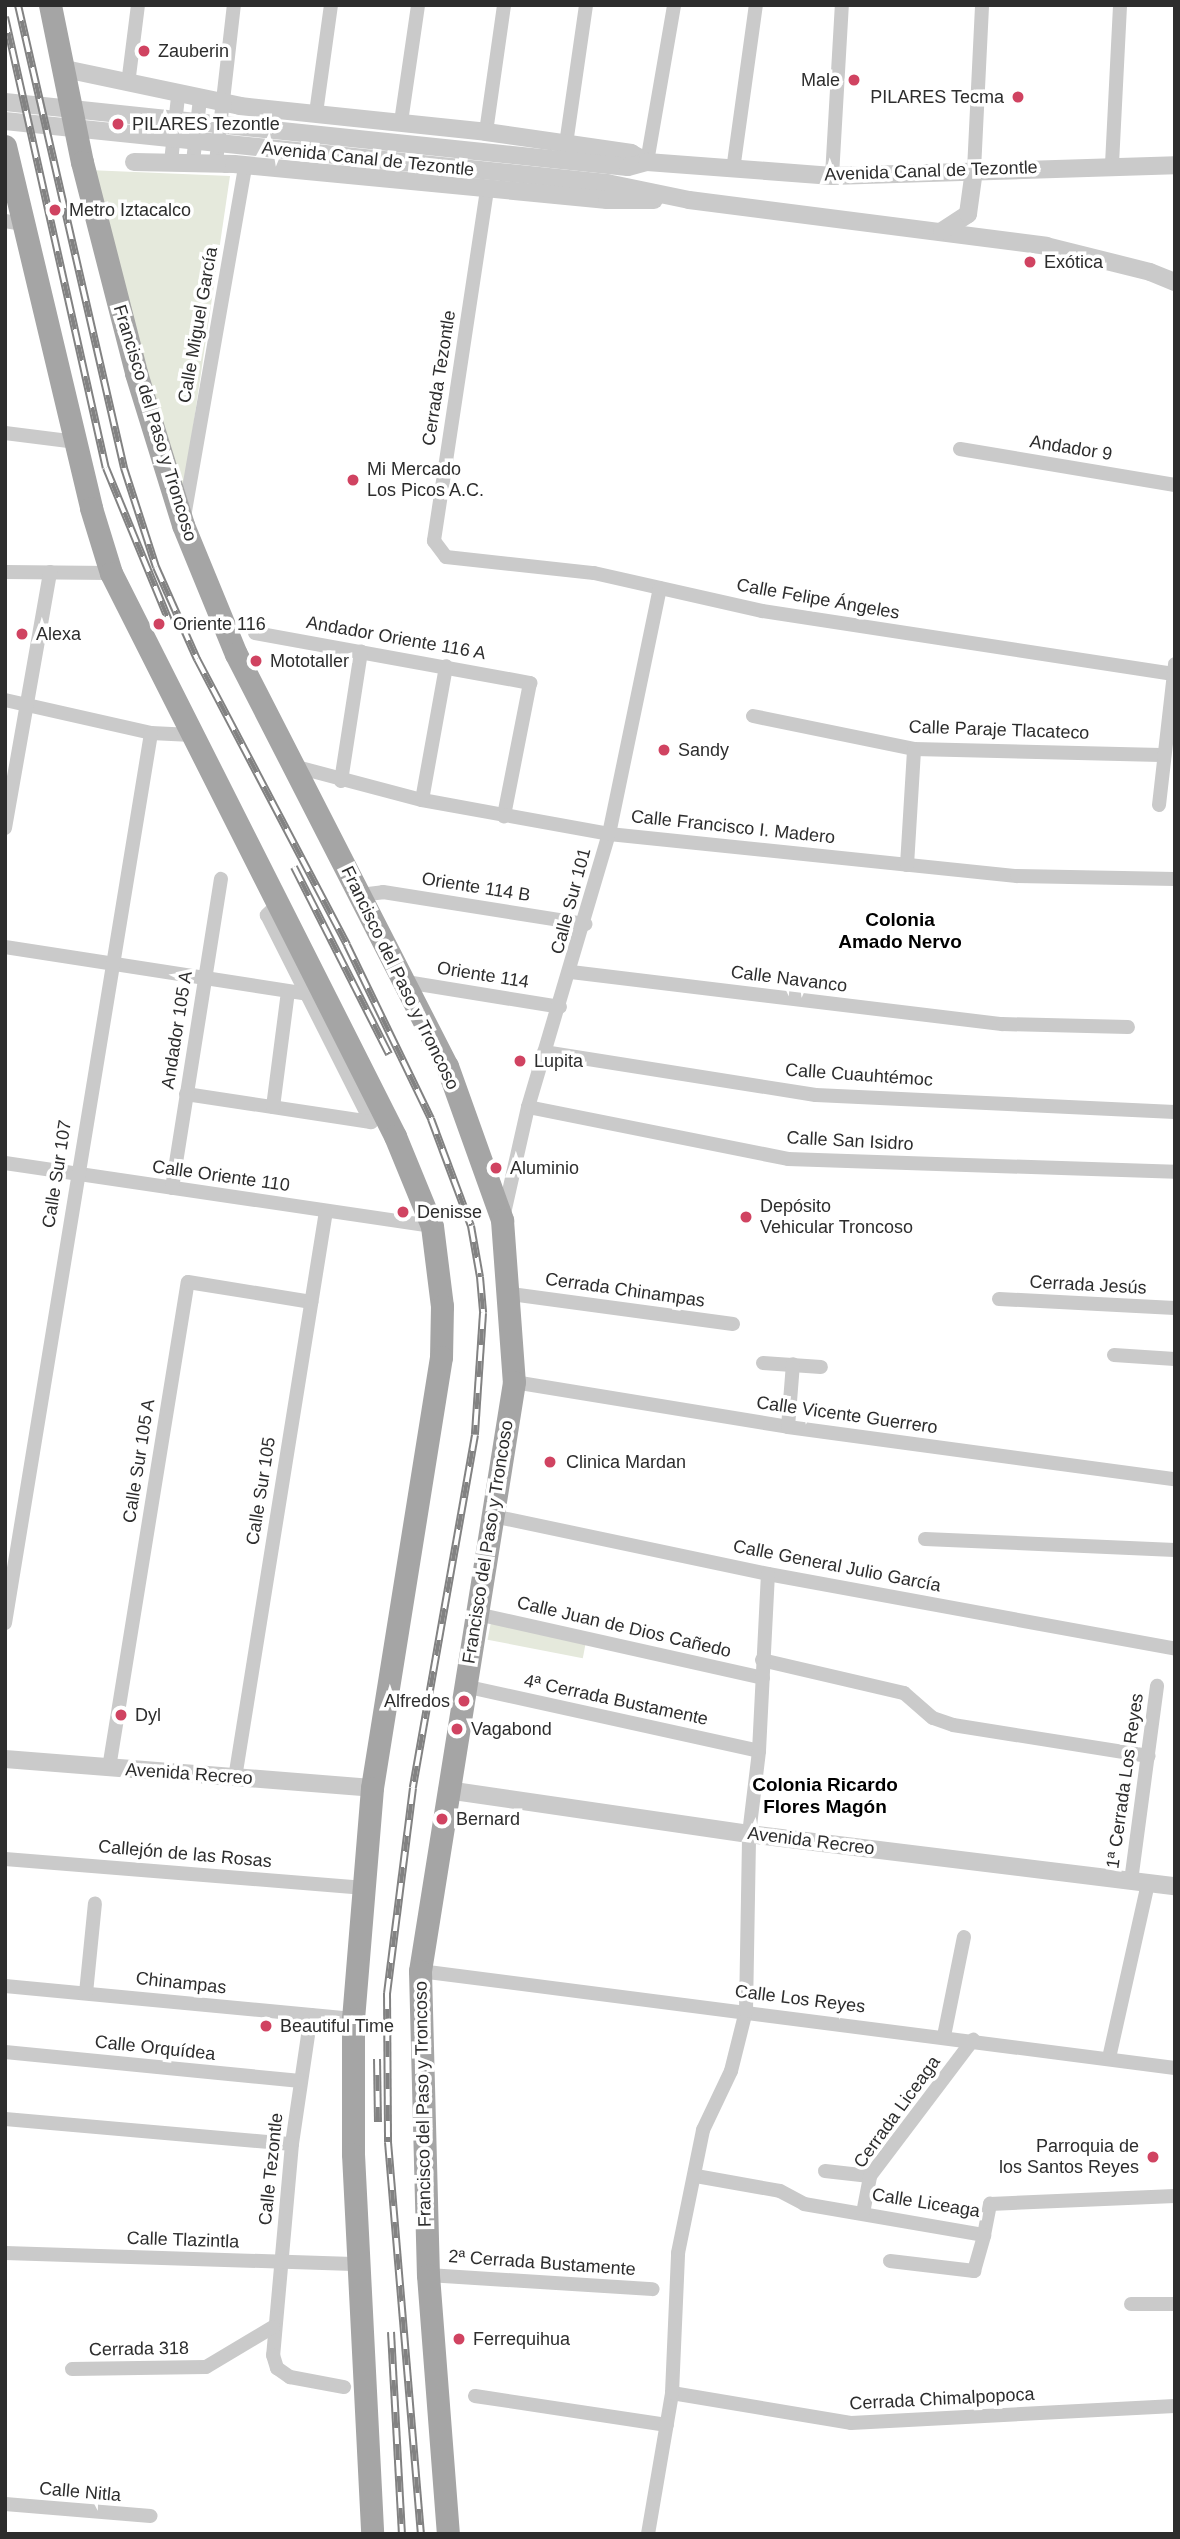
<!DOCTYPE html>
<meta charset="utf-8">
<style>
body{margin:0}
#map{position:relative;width:1180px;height:2539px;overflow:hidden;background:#fff;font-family:Helvetica,sans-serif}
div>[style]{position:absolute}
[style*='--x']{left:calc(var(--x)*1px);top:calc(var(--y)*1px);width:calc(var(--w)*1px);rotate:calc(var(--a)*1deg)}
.green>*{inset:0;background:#e5e9dc;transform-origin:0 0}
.minor>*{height:14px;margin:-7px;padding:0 7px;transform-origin:7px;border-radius:7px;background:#cacaca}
.tertiary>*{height:18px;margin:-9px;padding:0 9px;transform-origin:9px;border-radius:9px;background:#cacaca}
.primary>*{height:23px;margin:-11.5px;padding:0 11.5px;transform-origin:11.5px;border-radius:11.5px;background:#a5a5a5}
.rail>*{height:8px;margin-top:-4px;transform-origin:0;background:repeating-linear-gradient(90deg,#fff 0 16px,#828282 0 32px);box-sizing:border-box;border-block:2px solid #828282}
.dots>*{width:19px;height:19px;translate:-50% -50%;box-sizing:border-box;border:4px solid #fff;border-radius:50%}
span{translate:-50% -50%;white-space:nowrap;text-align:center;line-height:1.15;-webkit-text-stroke:7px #fff;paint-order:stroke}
.poi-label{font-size:18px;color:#2d2d2d}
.left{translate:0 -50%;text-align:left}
.right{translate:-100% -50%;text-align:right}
.street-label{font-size:18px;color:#2d2d2d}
.neighbourhood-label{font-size:19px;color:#000;font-weight:700}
.frame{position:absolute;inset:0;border:7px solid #2d2d2d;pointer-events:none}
</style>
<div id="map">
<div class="green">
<div style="clip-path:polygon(88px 170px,230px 176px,181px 509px)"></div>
<div style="left:491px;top:1622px;width:97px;height:18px;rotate:11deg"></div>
</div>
<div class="minor">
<div style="--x:128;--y:84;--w:80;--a:-82.8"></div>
<div style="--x:316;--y:113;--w:109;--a:-82.1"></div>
<div style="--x:401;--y:122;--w:118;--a:-81.7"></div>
<div style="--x:486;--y:132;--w:128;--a:-81.9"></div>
<div style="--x:566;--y:144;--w:140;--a:-81.8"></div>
<div style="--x:171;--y:162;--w:66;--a:-83.9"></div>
<div style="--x:193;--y:162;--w:63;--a:-83.7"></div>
<div style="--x:647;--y:162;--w:159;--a:-80.2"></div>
<div style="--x:1112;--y:164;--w:159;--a:-87.1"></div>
<div style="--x:226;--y:166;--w:11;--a:-158"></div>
<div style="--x:216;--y:162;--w:158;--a:-83.5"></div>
<div style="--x:733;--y:170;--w:167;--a:-82.1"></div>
<div style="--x:974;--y:170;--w:165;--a:-87.2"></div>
<div style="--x:832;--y:176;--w:171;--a:-86.7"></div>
<div style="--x:487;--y:190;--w:355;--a:98.6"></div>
<div style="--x:434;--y:541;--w:20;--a:53"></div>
<div style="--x:446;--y:557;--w:149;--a:6.2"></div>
<div style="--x:594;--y:573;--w:172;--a:12.7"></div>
<div style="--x:762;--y:611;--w:418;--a:8.7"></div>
<div style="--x:5;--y:221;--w:17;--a:10"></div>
<div style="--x:5;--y:433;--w:72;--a:7.2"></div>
<div style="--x:960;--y:449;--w:218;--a:9.5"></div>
<div style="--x:184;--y:517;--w:350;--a:-80.1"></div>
<div style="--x:5;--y:572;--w:106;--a:0.5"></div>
<div style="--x:255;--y:633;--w:280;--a:10.3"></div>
<div style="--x:530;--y:683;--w:136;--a:101.1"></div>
<div style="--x:5;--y:700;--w:150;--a:12.7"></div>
<div style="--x:151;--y:733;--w:41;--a:2.8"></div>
<div style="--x:753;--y:716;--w:164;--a:11.6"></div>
<div style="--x:914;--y:749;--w:247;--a:1.4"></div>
<div style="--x:293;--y:766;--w:133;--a:14.8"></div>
<div style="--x:422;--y:800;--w:190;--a:10.3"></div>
<div style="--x:609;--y:834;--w:410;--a:5.9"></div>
<div style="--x:1017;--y:876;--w:158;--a:1.1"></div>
<div style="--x:341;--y:781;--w:131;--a:-81.2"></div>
<div style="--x:422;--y:800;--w:136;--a:-79.8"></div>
<div style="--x:1159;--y:805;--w:142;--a:-83.5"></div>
<div style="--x:5;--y:828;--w:260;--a:-80"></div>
<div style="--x:907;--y:865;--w:116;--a:-86.5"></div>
<div style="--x:360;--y:895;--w:23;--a:-7"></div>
<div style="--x:383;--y:892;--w:205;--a:9"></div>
<div style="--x:278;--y:904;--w:16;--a:135"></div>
<div style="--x:267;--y:915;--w:232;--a:63.3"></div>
<div style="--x:5;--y:947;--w:306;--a:8.8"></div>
<div style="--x:571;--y:972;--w:434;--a:6.9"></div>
<div style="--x:1002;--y:1024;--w:126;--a:1.4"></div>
<div style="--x:400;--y:981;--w:162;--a:9.2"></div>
<div style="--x:544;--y:1052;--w:275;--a:9"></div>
<div style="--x:816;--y:1095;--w:359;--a:2.7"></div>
<div style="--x:186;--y:1094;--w:187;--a:8.6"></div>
<div style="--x:273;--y:1107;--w:116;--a:-82.6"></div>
<div style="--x:528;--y:1107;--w:265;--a:11.3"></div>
<div style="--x:788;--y:1159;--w:387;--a:1.9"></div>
<div style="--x:5;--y:1163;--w:432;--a:8.4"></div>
<div style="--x:172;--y:1188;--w:313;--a:-81"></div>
<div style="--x:503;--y:1218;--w:114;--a:-77.3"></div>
<div style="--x:528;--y:1107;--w:285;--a:-73.5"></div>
<div style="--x:609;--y:834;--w:251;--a:-78.3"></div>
<div style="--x:511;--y:1294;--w:224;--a:7.7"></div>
<div style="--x:999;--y:1299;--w:176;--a:2.9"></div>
<div style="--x:1114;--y:1355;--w:61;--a:3.8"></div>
<div style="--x:763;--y:1363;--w:58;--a:3.9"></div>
<div style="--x:514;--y:1382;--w:278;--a:9.3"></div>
<div style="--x:788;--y:1427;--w:390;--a:7.7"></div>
<div style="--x:788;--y:1427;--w:63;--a:-85.5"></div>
<div style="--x:493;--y:1516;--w:281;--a:11.9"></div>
<div style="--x:768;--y:1574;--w:414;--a:10.4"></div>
<div style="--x:925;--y:1539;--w:250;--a:2.5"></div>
<div style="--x:477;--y:1614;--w:293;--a:12.6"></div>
<div style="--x:5;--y:1623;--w:902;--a:-80.68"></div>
<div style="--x:762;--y:1660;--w:146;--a:13.1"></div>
<div style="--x:904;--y:1693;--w:38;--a:41"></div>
<div style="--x:933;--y:1718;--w:21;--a:19"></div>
<div style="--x:953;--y:1725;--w:198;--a:9"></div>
<div style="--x:464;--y:1686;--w:302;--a:12.4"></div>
<div style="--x:109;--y:1768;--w:492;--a:-80.8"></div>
<div style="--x:188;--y:1282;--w:125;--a:9.2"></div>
<div style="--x:235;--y:1778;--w:574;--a:-80.88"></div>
<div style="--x:5;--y:1859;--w:358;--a:4.6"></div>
<div style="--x:1131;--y:1881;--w:197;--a:-82.4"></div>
<div style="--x:420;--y:1971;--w:761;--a:7.32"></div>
<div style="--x:5;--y:1986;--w:350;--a:5.4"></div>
<div style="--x:86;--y:1993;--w:90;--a:-84.3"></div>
<div style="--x:311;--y:2015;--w:130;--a:98.4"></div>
<div style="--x:292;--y:2144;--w:212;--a:95.1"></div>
<div style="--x:273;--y:2355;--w:14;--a:73"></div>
<div style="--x:277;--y:2368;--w:16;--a:35"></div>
<div style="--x:290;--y:2377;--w:55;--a:10.5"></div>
<div style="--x:944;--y:2036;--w:101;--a:-78.6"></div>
<div style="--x:5;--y:2052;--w:297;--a:5.6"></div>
<div style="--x:1109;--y:2058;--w:179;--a:-77.4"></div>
<div style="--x:5;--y:2119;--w:288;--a:5"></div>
<div style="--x:825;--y:2171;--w:45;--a:6.3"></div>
<div style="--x:696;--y:2176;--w:85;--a:10.1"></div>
<div style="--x:780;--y:2191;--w:27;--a:28"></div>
<div style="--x:804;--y:2204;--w:183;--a:9.8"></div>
<div style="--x:984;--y:2235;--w:32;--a:-79"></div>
<div style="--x:990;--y:2204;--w:185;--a:-2.5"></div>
<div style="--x:863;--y:2213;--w:38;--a:-79"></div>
<div style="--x:870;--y:2176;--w:171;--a:-52.9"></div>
<div style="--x:5;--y:2253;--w:356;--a:1.8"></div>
<div style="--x:890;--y:2261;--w:85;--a:6.8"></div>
<div style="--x:974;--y:2271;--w:37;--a:-74"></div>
<div style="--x:428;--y:2275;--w:225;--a:3.6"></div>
<div style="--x:1131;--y:2304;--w:44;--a:0"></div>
<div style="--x:72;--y:2369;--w:134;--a:-0.9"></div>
<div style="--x:206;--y:2367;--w:78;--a:-30.8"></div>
<div style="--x:672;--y:2393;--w:181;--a:9.5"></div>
<div style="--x:851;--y:2423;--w:324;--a:-3"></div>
<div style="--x:475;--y:2396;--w:194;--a:8.6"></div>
<div style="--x:5;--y:2504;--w:146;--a:4.7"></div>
<div style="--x:648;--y:2534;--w:143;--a:-80.3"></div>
<div style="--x:672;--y:2393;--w:140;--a:-87.5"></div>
<div style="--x:678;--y:2253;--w:126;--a:-78.5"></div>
<div style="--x:703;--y:2130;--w:65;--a:-64.6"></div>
<div style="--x:731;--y:2071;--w:62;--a:-76"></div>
<div style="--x:746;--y:2011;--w:177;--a:-89"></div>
<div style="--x:749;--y:1834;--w:84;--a:-83.1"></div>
<div style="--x:759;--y:1751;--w:177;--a:-87.1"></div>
</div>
<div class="tertiary">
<div style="--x:65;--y:69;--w:179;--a:11.9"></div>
<div style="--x:240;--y:106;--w:247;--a:6"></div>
<div style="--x:486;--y:132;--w:147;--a:8.2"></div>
<div style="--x:631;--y:153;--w:18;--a:29"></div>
<div style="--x:5;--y:102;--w:626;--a:5.96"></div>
<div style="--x:628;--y:167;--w:20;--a:-15"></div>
<div style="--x:647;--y:162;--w:186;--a:4.3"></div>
<div style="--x:832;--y:176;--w:343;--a:-1.8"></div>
<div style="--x:5;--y:121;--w:605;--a:5.88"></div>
<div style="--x:607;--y:183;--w:84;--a:11.7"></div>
<div style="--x:689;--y:200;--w:360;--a:7.3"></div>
<div style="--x:1046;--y:246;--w:107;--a:14"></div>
<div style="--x:1150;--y:272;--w:27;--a:22"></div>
<div style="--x:134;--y:162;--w:100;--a:1.1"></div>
<div style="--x:234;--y:164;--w:375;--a:5.5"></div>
<div style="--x:607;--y:200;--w:47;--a:0"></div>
<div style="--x:942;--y:231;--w:31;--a:-33"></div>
<div style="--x:968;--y:214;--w:44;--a:-82.2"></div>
<div style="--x:5;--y:1759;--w:368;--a:4.5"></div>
<div style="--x:447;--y:1790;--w:305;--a:8.3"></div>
<div style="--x:749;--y:1834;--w:429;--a:7"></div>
</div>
<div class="primary">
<div style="--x:50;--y:5;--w:160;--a:78.5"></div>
<div style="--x:82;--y:162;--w:218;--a:75.6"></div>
<div style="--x:136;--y:373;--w:159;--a:72.8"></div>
<div style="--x:183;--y:525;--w:139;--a:67.7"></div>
<div style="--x:236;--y:654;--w:463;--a:62.9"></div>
<div style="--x:447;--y:1066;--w:164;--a:70.3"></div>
<div style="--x:502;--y:1220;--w:162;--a:85.8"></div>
<div style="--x:514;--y:1382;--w:596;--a:99.07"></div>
<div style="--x:420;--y:1971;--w:304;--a:88.5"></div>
<div style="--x:428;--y:2275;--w:260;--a:85.6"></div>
<div style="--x:5;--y:146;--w:372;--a:76.6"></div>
<div style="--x:91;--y:508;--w:68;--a:72.9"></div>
<div style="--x:111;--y:573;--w:631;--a:63.23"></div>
<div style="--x:395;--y:1136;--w:97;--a:67.7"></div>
<div style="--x:432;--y:1226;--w:81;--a:82.9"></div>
<div style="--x:442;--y:1306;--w:51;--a:91.1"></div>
<div style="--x:441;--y:1357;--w:436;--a:99.1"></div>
<div style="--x:372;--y:1788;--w:232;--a:94.7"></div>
<div style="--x:353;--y:2019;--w:135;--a:90"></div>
<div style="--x:353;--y:2154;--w:380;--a:87.1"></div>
</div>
<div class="rail">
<div style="--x:18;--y:5;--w:475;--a:77.1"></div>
<div style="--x:124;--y:468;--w:104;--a:72.1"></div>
<div style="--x:156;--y:567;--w:101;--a:66"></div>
<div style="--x:197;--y:659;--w:323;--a:62.3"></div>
<div style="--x:347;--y:945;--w:193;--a:64.2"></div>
<div style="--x:431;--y:1119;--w:114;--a:69.5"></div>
<div style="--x:471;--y:1226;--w:52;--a:80"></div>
<div style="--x:480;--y:1277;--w:36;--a:85"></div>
<div style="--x:483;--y:1313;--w:122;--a:93.8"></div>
<div style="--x:475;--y:1435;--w:358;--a:100"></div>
<div style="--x:413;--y:1788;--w:207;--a:97.2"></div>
<div style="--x:387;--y:1993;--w:149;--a:89.6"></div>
<div style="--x:388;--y:2142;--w:393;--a:85.2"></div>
<div style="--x:5;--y:17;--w:462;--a:77.4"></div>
<div style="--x:106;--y:468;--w:168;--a:67.6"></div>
<div style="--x:294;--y:867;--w:210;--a:63.1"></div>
<div style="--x:377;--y:2059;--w:63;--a:89.1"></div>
<div style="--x:391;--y:2332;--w:202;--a:86.9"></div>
</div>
<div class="dots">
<div style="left:144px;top:51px;background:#d04361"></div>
<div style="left:854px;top:80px;background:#d04361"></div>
<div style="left:1018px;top:97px;background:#d04361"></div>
<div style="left:118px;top:124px;background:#d04361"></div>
<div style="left:55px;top:210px;background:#d04361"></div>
<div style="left:1030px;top:262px;background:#d04361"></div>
<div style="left:353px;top:480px;background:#d04361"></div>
<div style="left:159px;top:624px;background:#d04361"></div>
<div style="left:22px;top:634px;background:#d04361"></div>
<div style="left:256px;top:661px;background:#d04361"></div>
<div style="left:664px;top:750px;background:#d04361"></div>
<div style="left:520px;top:1061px;background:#d04361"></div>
<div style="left:496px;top:1168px;background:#d04361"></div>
<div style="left:403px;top:1212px;background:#d04361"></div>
<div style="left:746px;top:1217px;background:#d04361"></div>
<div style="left:550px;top:1462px;background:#d04361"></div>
<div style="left:464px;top:1701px;background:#d04361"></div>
<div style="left:121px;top:1715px;background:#d04361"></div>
<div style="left:457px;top:1729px;background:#d04361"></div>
<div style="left:442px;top:1819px;background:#d04361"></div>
<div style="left:266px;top:2026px;background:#d04361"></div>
<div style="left:1153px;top:2157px;background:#d04361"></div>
<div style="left:459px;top:2339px;background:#d04361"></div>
</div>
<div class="poi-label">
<span class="left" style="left:158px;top:51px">Zauberin</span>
<span class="right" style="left:840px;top:80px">Male</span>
<span class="right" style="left:1004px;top:97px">PILARES Tecma</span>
<span class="left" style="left:132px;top:124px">PILARES Tezontle</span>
<span class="left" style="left:69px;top:210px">Metro Iztacalco</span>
<span class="left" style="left:1044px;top:262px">Exótica</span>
<span class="left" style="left:367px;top:480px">Mi Mercado<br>Los Picos A.C.</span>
<span class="left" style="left:173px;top:624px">Oriente 116</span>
<span class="left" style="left:36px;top:634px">Alexa</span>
<span class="left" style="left:270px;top:661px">Mototaller</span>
<span class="left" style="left:678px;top:750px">Sandy</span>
<span class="left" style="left:534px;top:1061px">Lupita</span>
<span class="left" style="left:510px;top:1168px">Aluminio</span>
<span class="left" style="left:760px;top:1217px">Depósito<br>Vehicular Troncoso</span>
<span class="left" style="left:417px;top:1212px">Denisse</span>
<span class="left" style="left:566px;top:1462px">Clinica Mardan</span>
<span class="right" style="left:450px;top:1701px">Alfredos</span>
<span class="left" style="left:135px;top:1715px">Dyl</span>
<span class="left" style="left:471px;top:1729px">Vagabond</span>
<span class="left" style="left:456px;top:1819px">Bernard</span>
<span class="left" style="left:280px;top:2026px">Beautiful Time</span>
<span class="right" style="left:1139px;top:2157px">Parroquia de<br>los Santos Reyes</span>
<span class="left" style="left:473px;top:2339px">Ferrequihua</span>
</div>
<div class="street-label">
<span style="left:368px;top:159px;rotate:6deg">Avenida Canal de Tezontle</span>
<span style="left:931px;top:171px;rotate:-2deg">Avenida Canal de Tezontle</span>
<span style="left:198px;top:325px;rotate:-80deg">Calle Miguel García</span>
<span style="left:439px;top:378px;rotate:-81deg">Cerrada Tezontle</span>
<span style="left:155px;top:423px;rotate:73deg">Francisco del Paso y Troncoso</span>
<span style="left:1071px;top:448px;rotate:9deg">Andador 9</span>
<span style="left:818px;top:599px;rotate:10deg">Calle Felipe Ángeles</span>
<span style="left:396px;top:638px;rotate:10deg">Andador Oriente 116 A</span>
<span style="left:999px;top:730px;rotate:2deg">Calle Paraje Tlacateco</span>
<span style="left:733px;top:827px;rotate:6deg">Calle Francisco I. Madero</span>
<span style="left:476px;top:887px;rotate:9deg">Oriente 114 B</span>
<span style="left:571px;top:901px;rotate:-75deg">Calle Sur 101</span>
<span style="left:483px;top:975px;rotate:9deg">Oriente 114</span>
<span style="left:400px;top:978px;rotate:64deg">Francisco del Paso y Troncoso</span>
<span style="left:789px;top:979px;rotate:7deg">Calle Navanco</span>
<span style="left:177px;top:1030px;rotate:-81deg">Andador 105 A</span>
<span style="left:859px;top:1075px;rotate:4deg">Calle Cuauhtémoc</span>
<span style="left:850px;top:1141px;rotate:3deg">Calle San Isidro</span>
<span style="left:57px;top:1174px;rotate:-81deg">Calle Sur 107</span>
<span style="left:221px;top:1176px;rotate:8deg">Calle Oriente 110</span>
<span style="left:1088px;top:1285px;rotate:3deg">Cerrada Jesús</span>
<span style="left:625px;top:1290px;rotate:8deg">Cerrada Chinampas</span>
<span style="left:847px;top:1415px;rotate:8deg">Calle Vicente Guerrero</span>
<span style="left:139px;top:1461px;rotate:-81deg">Calle Sur 105 A</span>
<span style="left:261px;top:1491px;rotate:-81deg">Calle Sur 105</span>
<span style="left:488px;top:1542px;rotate:-81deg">Francisco del Paso y Troncoso</span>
<span style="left:837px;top:1566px;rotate:11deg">Calle General Julio García</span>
<span style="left:624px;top:1627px;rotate:13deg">Calle Juan de Dios Cañedo</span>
<span style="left:616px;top:1700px;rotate:12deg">4ª Cerrada Bustamente</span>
<span style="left:189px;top:1774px;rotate:4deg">Avenida Recreo</span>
<span style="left:1125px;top:1781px;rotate:-82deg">1ª Cerrada Los Reyes</span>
<span style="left:811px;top:1841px;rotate:7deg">Avenida Recreo</span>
<span style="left:185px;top:1854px;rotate:5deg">Callejón de las Rosas</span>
<span style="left:181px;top:1983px;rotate:6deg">Chinampas</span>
<span style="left:800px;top:1999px;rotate:7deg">Calle Los Reyes</span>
<span style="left:155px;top:2048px;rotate:6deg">Calle Orquídea</span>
<span style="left:423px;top:2104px;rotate:-91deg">Francisco del Paso y Troncoso</span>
<span style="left:897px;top:2112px;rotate:-54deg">Cerrada Liceaga</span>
<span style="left:271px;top:2169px;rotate:-84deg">Calle Tezontle</span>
<span style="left:926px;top:2203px;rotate:9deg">Calle Liceaga</span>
<span style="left:183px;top:2240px;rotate:2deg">Calle Tlazintla</span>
<span style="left:542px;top:2263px;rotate:4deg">2ª Cerrada Bustamente</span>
<span style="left:139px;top:2349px;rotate:-1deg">Cerrada 318</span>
<span style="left:942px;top:2399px;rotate:-3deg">Cerrada Chimalpopoca</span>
<span style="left:80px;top:2492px;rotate:5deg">Calle Nitla</span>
</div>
<div class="neighbourhood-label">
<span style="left:900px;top:931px">Colonia<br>Amado Nervo</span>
<span style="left:825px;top:1796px">Colonia Ricardo<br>Flores Magón</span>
</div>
<div class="frame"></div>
</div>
